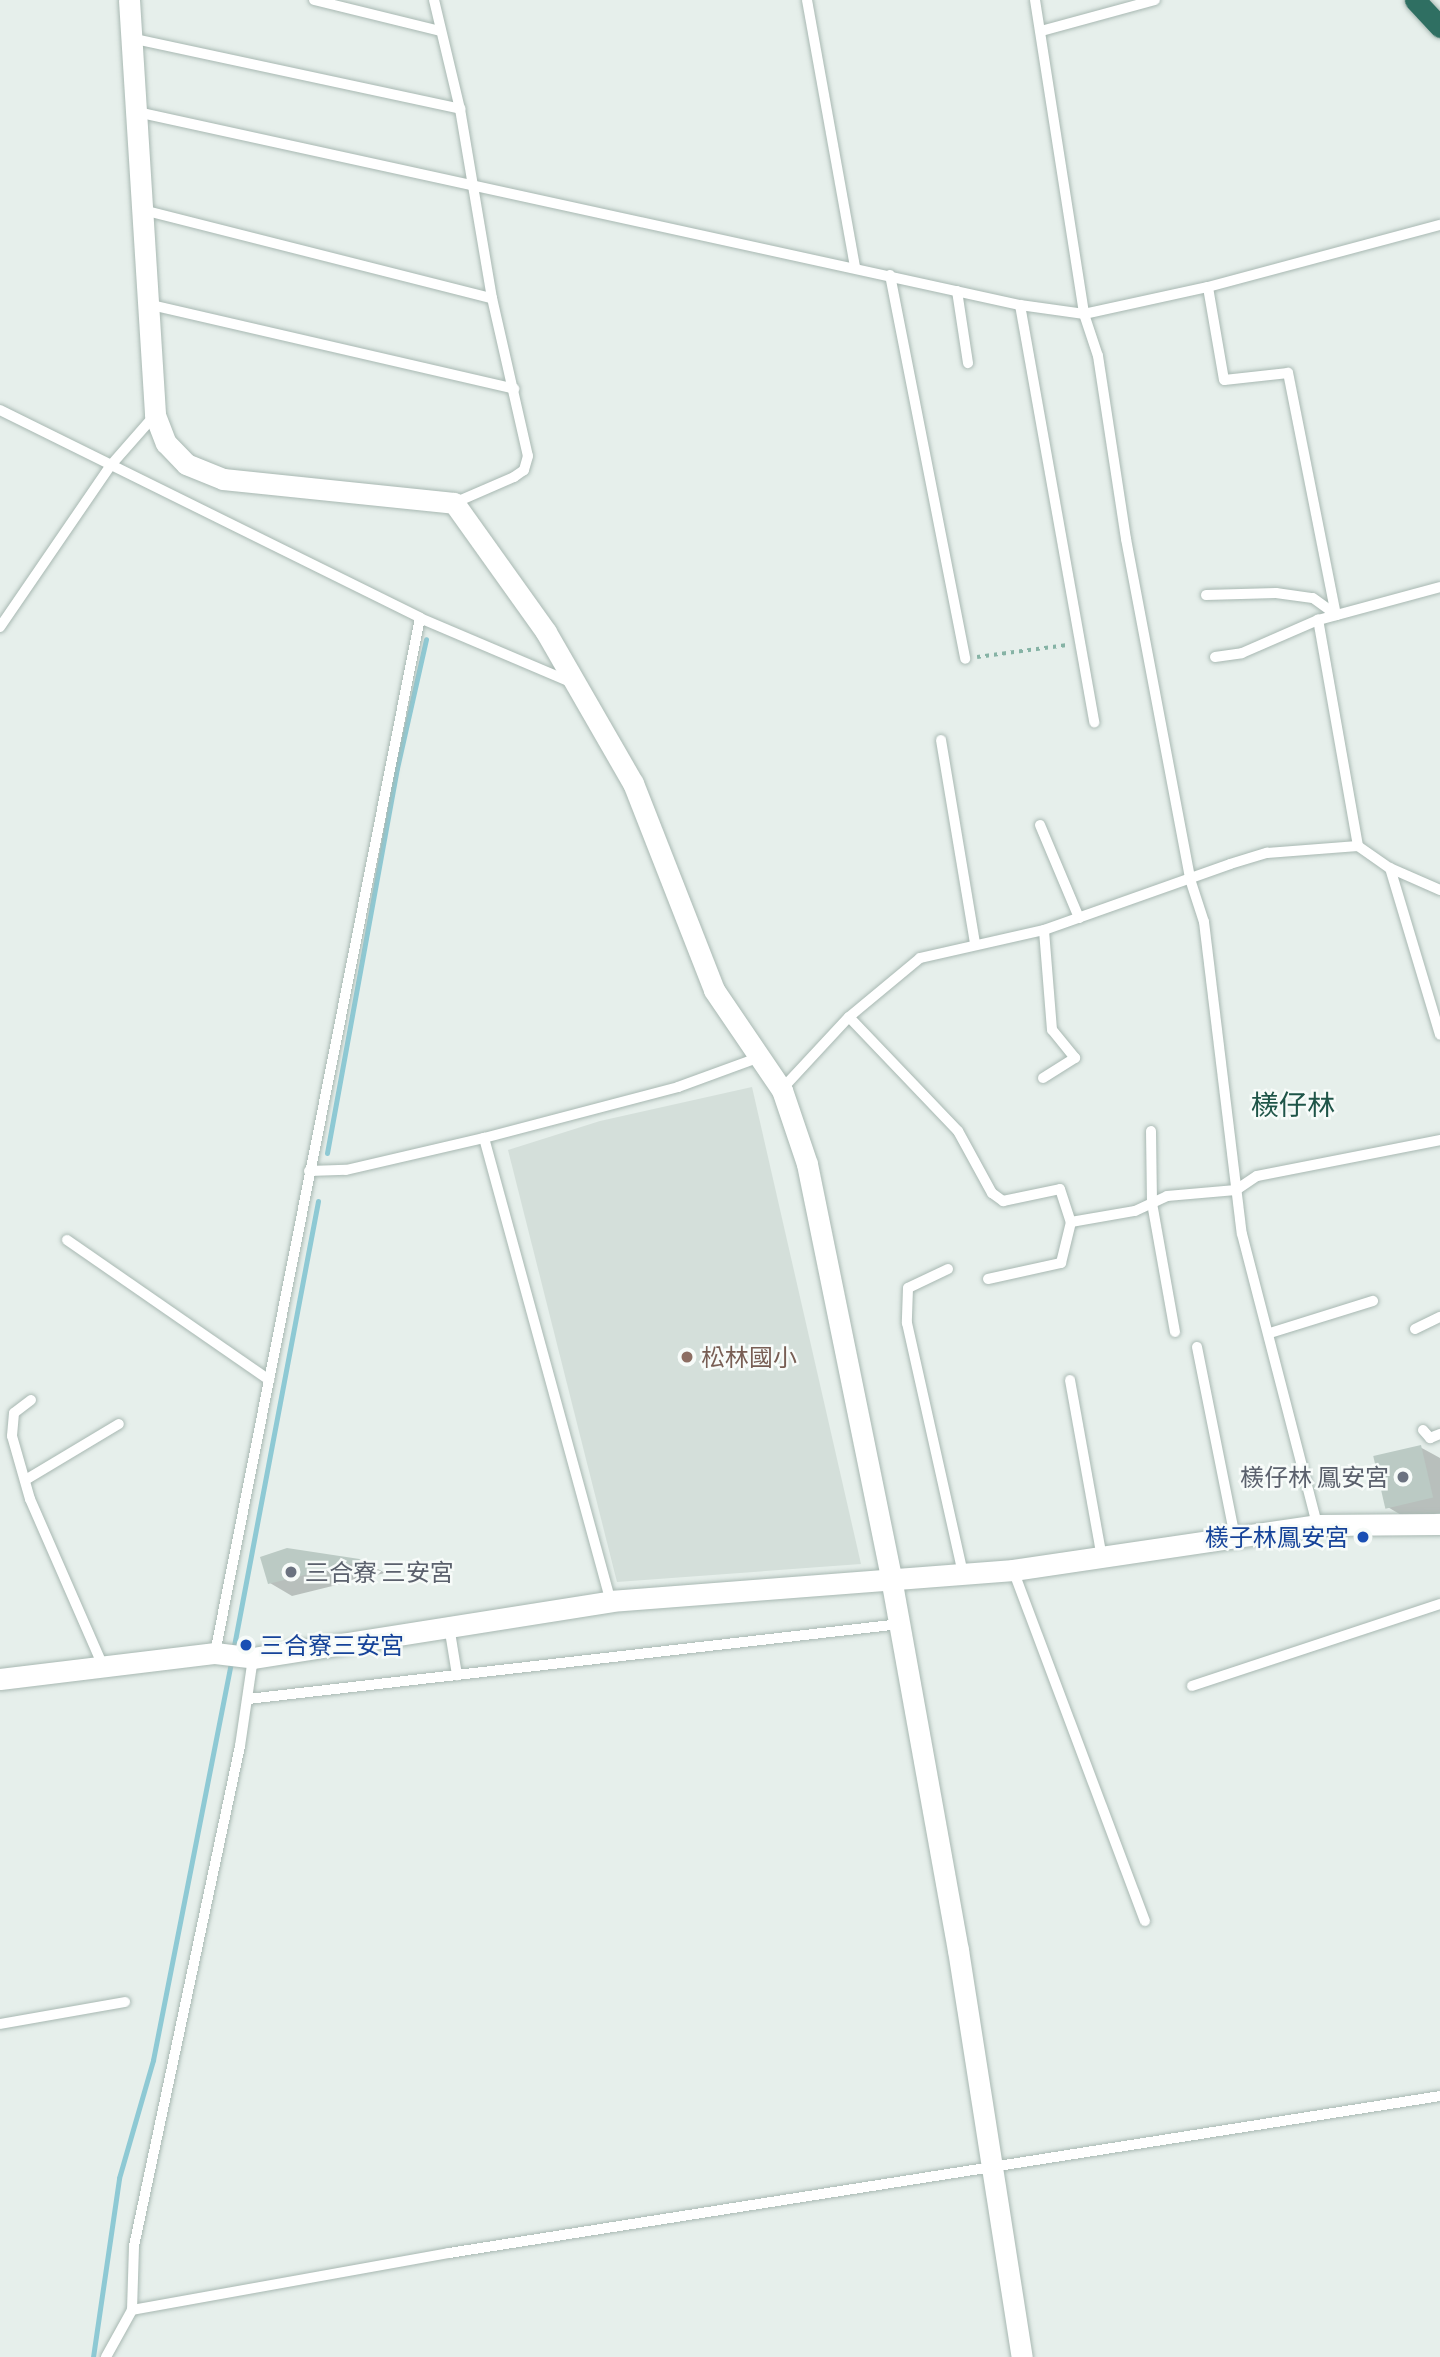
<!DOCTYPE html>
<meta charset="utf-8">
<style>
body{margin:0}
#map{position:relative;width:1440px;height:2357px;overflow:hidden;background:#e6efeb;font-family:Barlow,"Noto Sans TC",sans-serif}
div>[style]{position:absolute}
[style*='--x']{left:calc(var(--x)*1px);top:calc(var(--y)*1px);width:calc(var(--w)*1px);rotate:calc(var(--a)*1deg)}
.built>*{inset:0;background:#d4dfda}
.shadow>*{inset:0;background:#0003}
.stream>*{height:5px;margin:-2.5px;padding:0 2.5px;transform-origin:2.5px;border-radius:2.5px;background:#8ec9d4}
.building>*{inset:0;background:#bbcac4;transform-origin:0 0}
.path>*{height:3.5px;margin-top:-1.75px;transform-origin:0;background:repeating-linear-gradient(90deg,#86b3a5 0 3.5px,transparent 0 8.5px)}
.roads{filter:drop-shadow(0 0 2px #a8b8b2) drop-shadow(0 0 2px #a8b8b2)}
.lane>*{height:10px;margin:-5px;padding:0 5px;transform-origin:5px;border-radius:5px;background:#fff}
.secondary>*{height:21px;margin:-10.5px;padding:0 10.5px;transform-origin:10.5px;border-radius:10.5px;background:#fff}
.highway>*{height:21px;margin:-10.5px;padding:0 10.5px;transform-origin:10.5px;border-radius:10.5px;background:#2f6f62}
.dots>*{width:19px;height:19px;translate:-50% -50%;box-sizing:border-box;border:4px solid #f7fbf9;border-radius:50%}
span{translate:-50% -50%;white-space:nowrap;text-align:center;line-height:1.15;-webkit-text-stroke:5px #f7fbf9;paint-order:stroke}
.education-label{font-size:24px;color:#785e54}
.left{translate:0 -50%;text-align:left}
.worship-label{font-size:24px;color:#5b616d}
.right{translate:-100% -50%;text-align:right}
.transit-label{font-size:24px;color:#164399}
.quarter-label{font-size:28px;color:#1f5548}
</style>
<div id="map">
<div class="built">
<div style="clip-path:polygon(752px 1087px,861px 1564px,617px 1582px,508px 1150px,600px 1121px)"></div>
</div>
<div class="shadow">
<div style="clip-path:polygon(1420px 1447px,1440px 1458px,1440px 1513px,1408px 1519px,1386px 1506px)"></div>
<div style="clip-path:polygon(287px 1549px,365px 1562px,385px 1573px,292px 1596px,270px 1583px)"></div>
</div>
<div class="stream">
<div style="--x:327;--y:1153;--w:391;--a:-79.7"></div>
<div style="--x:397;--y:768;--w:132;--a:-77.3"></div>
<div style="--x:233;--y:1651;--w:458;--a:-79.3"></div>
<div style="--x:93;--y:2357;--w:181;--a:-81.7"></div>
<div style="--x:119;--y:2178;--w:123;--a:-73.9"></div>
<div style="--x:153;--y:2060;--w:407;--a:-78.9"></div>
</div>
<div class="building">
<div style="left:1421px;top:1445px;width:54px;height:49px;rotate:77deg"></div>
<div style="clip-path:polygon(287px 1548px,366px 1560px,268px 1584px,260px 1557px)"></div>
</div>
<div class="path">
<div style="--x:977;--y:657;--w:91;--a:-7.6"></div>
</div>
<div class="roads">
<div class="lane">
<div style="--x:314;--y:0;--w:130;--a:13.8"></div>
<div style="--x:434;--y:0;--w:112;--a:76.6"></div>
<div style="--x:460;--y:109;--w:192;--a:80.4"></div>
<div style="--x:492;--y:298;--w:162;--a:77.2"></div>
<div style="--x:528;--y:456;--w:15;--a:106"></div>
<div style="--x:524;--y:470;--w:12;--a:145"></div>
<div style="--x:514;--y:477;--w:65;--a:156.6"></div>
<div style="--x:807;--y:0;--w:271;--a:79.8"></div>
<div style="--x:1035;--y:0;--w:318;--a:81.1"></div>
<div style="--x:1084;--y:314;--w:44;--a:71.6"></div>
<div style="--x:1098;--y:356;--w:185;--a:81.3"></div>
<div style="--x:1126;--y:539;--w:346;--a:79.3"></div>
<div style="--x:1190;--y:879;--w:45;--a:72"></div>
<div style="--x:1204;--y:922;--w:314;--a:83.1"></div>
<div style="--x:1242;--y:1234;--w:301;--a:75.5"></div>
<div style="--x:1041;--y:31;--w:118;--a:-15.2"></div>
<div style="--x:130;--y:38;--w:338;--a:12.1"></div>
<div style="--x:137;--y:112;--w:904;--a:12.33"></div>
<div style="--x:1020;--y:305;--w:65;--a:8"></div>
<div style="--x:1084;--y:314;--w:127;--a:-12.3"></div>
<div style="--x:1208;--y:287;--w:240;--a:-15"></div>
<div style="--x:143;--y:210;--w:360;--a:14.2"></div>
<div style="--x:890;--y:275;--w:391;--a:78.9"></div>
<div style="--x:957;--y:291;--w:73;--a:81.3"></div>
<div style="--x:147;--y:304;--w:377;--a:13"></div>
<div style="--x:1020;--y:305;--w:424;--a:79.9"></div>
<div style="--x:0;--y:410;--w:469;--a:26.3"></div>
<div style="--x:420;--y:618;--w:164;--a:23"></div>
<div style="--x:1206;--y:595;--w:70;--a:-1.6"></div>
<div style="--x:1276;--y:593;--w:37;--a:8"></div>
<div style="--x:1313;--y:598;--w:29;--a:36"></div>
<div style="--x:1336;--y:615;--w:247;--a:-101.2"></div>
<div style="--x:1288;--y:373;--w:64;--a:173.8"></div>
<div style="--x:1224;--y:380;--w:94;--a:-99.8"></div>
<div style="--x:0;--y:627;--w:196;--a:-55.6"></div>
<div style="--x:111;--y:465;--w:65;--a:-48.7"></div>
<div style="--x:1215;--y:657;--w:27;--a:-8"></div>
<div style="--x:1242;--y:653;--w:83;--a:-23.5"></div>
<div style="--x:941;--y:740;--w:206;--a:80.5"></div>
<div style="--x:1040;--y:825;--w:101;--a:67.2"></div>
<div style="--x:1358;--y:846;--w:230;--a:-100"></div>
<div style="--x:1318;--y:620;--w:126;--a:-15.1"></div>
<div style="--x:1390;--y:868;--w:174;--a:73.3"></div>
<div style="--x:849;--y:1017;--w:158;--a:46.3"></div>
<div style="--x:958;--y:1131;--w:71;--a:61.3"></div>
<div style="--x:992;--y:1193;--w:14;--a:36"></div>
<div style="--x:1003;--y:1201;--w:58;--a:-11.9"></div>
<div style="--x:1060;--y:1189;--w:35;--a:72"></div>
<div style="--x:1071;--y:1222;--w:65;--a:-9.8"></div>
<div style="--x:1135;--y:1211;--w:35;--a:-25"></div>
<div style="--x:1167;--y:1196;--w:69;--a:-5"></div>
<div style="--x:1236;--y:1190;--w:25;--a:-34"></div>
<div style="--x:1257;--y:1176;--w:187;--a:-11.1"></div>
<div style="--x:1043;--y:1078;--w:38;--a:-32"></div>
<div style="--x:1075;--y:1058;--w:36;--a:-129"></div>
<div style="--x:1052;--y:1030;--w:100;--a:-94.6"></div>
<div style="--x:782;--y:1089;--w:98;--a:-47.1"></div>
<div style="--x:849;--y:1017;--w:92;--a:-39.7"></div>
<div style="--x:920;--y:958;--w:127;--a:-12.7"></div>
<div style="--x:1044;--y:930;--w:197;--a:-19.5"></div>
<div style="--x:1230;--y:864;--w:39;--a:-17"></div>
<div style="--x:1267;--y:853;--w:91;--a:-4.4"></div>
<div style="--x:1358;--y:846;--w:39;--a:35"></div>
<div style="--x:1390;--y:868;--w:55;--a:23.7"></div>
<div style="--x:1151;--y:1131;--w:72;--a:89.2"></div>
<div style="--x:1152;--y:1203;--w:131;--a:79.9"></div>
<div style="--x:484;--y:1138;--w:480;--a:74.7"></div>
<div style="--x:309;--y:1171;--w:37;--a:-2"></div>
<div style="--x:346;--y:1170;--w:142;--a:-13.1"></div>
<div style="--x:484;--y:1138;--w:201;--a:-14.7"></div>
<div style="--x:678;--y:1087;--w:87;--a:-20.1"></div>
<div style="--x:67;--y:1240;--w:246;--a:34.7"></div>
<div style="--x:948;--y:1269;--w:44;--a:154.6"></div>
<div style="--x:908;--y:1288;--w:35;--a:92"></div>
<div style="--x:907;--y:1323;--w:256;--a:77.4"></div>
<div style="--x:988;--y:1279;--w:75;--a:-12.4"></div>
<div style="--x:1061;--y:1263;--w:42;--a:-76.3"></div>
<div style="--x:1415;--y:1329;--w:28;--a:-26"></div>
<div style="--x:1270;--y:1333;--w:108;--a:-17.3"></div>
<div style="--x:1197;--y:1347;--w:194;--a:78.7"></div>
<div style="--x:1070;--y:1380;--w:181;--a:79.8"></div>
<div style="--x:31;--y:1400;--w:21;--a:143"></div>
<div style="--x:14;--y:1413;--w:23;--a:95"></div>
<div style="--x:12;--y:1436;--w:66;--a:74.1"></div>
<div style="--x:30;--y:1499;--w:182;--a:66.4"></div>
<div style="--x:1423;--y:1430;--w:11;--a:49"></div>
<div style="--x:1430;--y:1438;--w:11;--a:-22"></div>
<div style="--x:27;--y:1479;--w:107;--a:-30.9"></div>
<div style="--x:1013;--y:1570;--w:375;--a:69.4"></div>
<div style="--x:449;--y:1626;--w:50;--a:80.7"></div>
<div style="--x:215;--y:1653;--w:1055;--a:-78.8"></div>
<div style="--x:1192;--y:1686;--w:261;--a:-18.3"></div>
<div style="--x:248;--y:1699;--w:656;--a:-6.56"></div>
<div style="--x:0;--y:2024;--w:127;--a:-10"></div>
<div style="--x:132;--y:2310;--w:322;--a:-10.2"></div>
<div style="--x:449;--y:2253;--w:1003;--a:-9"></div>
<div style="--x:106;--y:2357;--w:54;--a:-61"></div>
<div style="--x:132;--y:2310;--w:64;--a:-88.2"></div>
<div style="--x:134;--y:2246;--w:511;--a:-78.03"></div>
<div style="--x:240;--y:1746;--w:89;--a:-81.6"></div>
</div>
<div class="secondary">
<div style="--x:129;--y:0;--w:416;--a:86.4"></div>
<div style="--x:155;--y:415;--w:30;--a:69"></div>
<div style="--x:166;--y:443;--w:29;--a:46"></div>
<div style="--x:186;--y:464;--w:40;--a:22"></div>
<div style="--x:223;--y:479;--w:232;--a:5.9"></div>
<div style="--x:454;--y:503;--w:158;--a:54.5"></div>
<div style="--x:546;--y:632;--w:174;--a:60.1"></div>
<div style="--x:633;--y:783;--w:222;--a:68.6"></div>
<div style="--x:714;--y:990;--w:121;--a:55.8"></div>
<div style="--x:782;--y:1090;--w:78;--a:71.3"></div>
<div style="--x:807;--y:1164;--w:422;--a:78.5"></div>
<div style="--x:891;--y:1578;--w:378;--a:79.8"></div>
<div style="--x:958;--y:1950;--w:412;--a:81.1"></div>
<div style="--x:0;--y:1679;--w:217;--a:-6.9"></div>
<div style="--x:215;--y:1653;--w:38;--a:7"></div>
<div style="--x:253;--y:1658;--w:363;--a:-9"></div>
<div style="--x:611;--y:1601;--w:403;--a:-4.4"></div>
<div style="--x:1013;--y:1570;--w:307;--a:-8.4"></div>
<div style="--x:1317;--y:1525;--w:123;--a:-0.5"></div>
</div>
<div class="highway">
<div style="--x:1415;--y:0;--w:37;--a:47"></div>
</div>
</div>
<div class="dots">
<div style="left:687px;top:1357px;background:#8d6e63"></div>
<div style="left:1403px;top:1477px;background:#6b7280"></div>
<div style="left:1363px;top:1537px;background:#1a4fb4"></div>
<div style="left:291px;top:1572px;background:#6b7280"></div>
<div style="left:246px;top:1645px;background:#1a4fb4"></div>
</div>
<div class="education-label">
<span class="left" style="left:701px;top:1357px">松林國小</span>
</div>
<div class="worship-label">
<span class="right" style="left:1389px;top:1477px">檨仔林 鳳安宮</span>
<span class="left" style="left:305px;top:1572px">三合寮 三安宮</span>
</div>
<div class="transit-label">
<span class="right" style="left:1349px;top:1537px">檨子林鳳安宮</span>
<span class="left" style="left:260px;top:1645px">三合寮三安宮</span>
</div>
<div class="quarter-label">
<span style="left:1293px;top:1104px">檨仔林</span>
</div>
</div>
